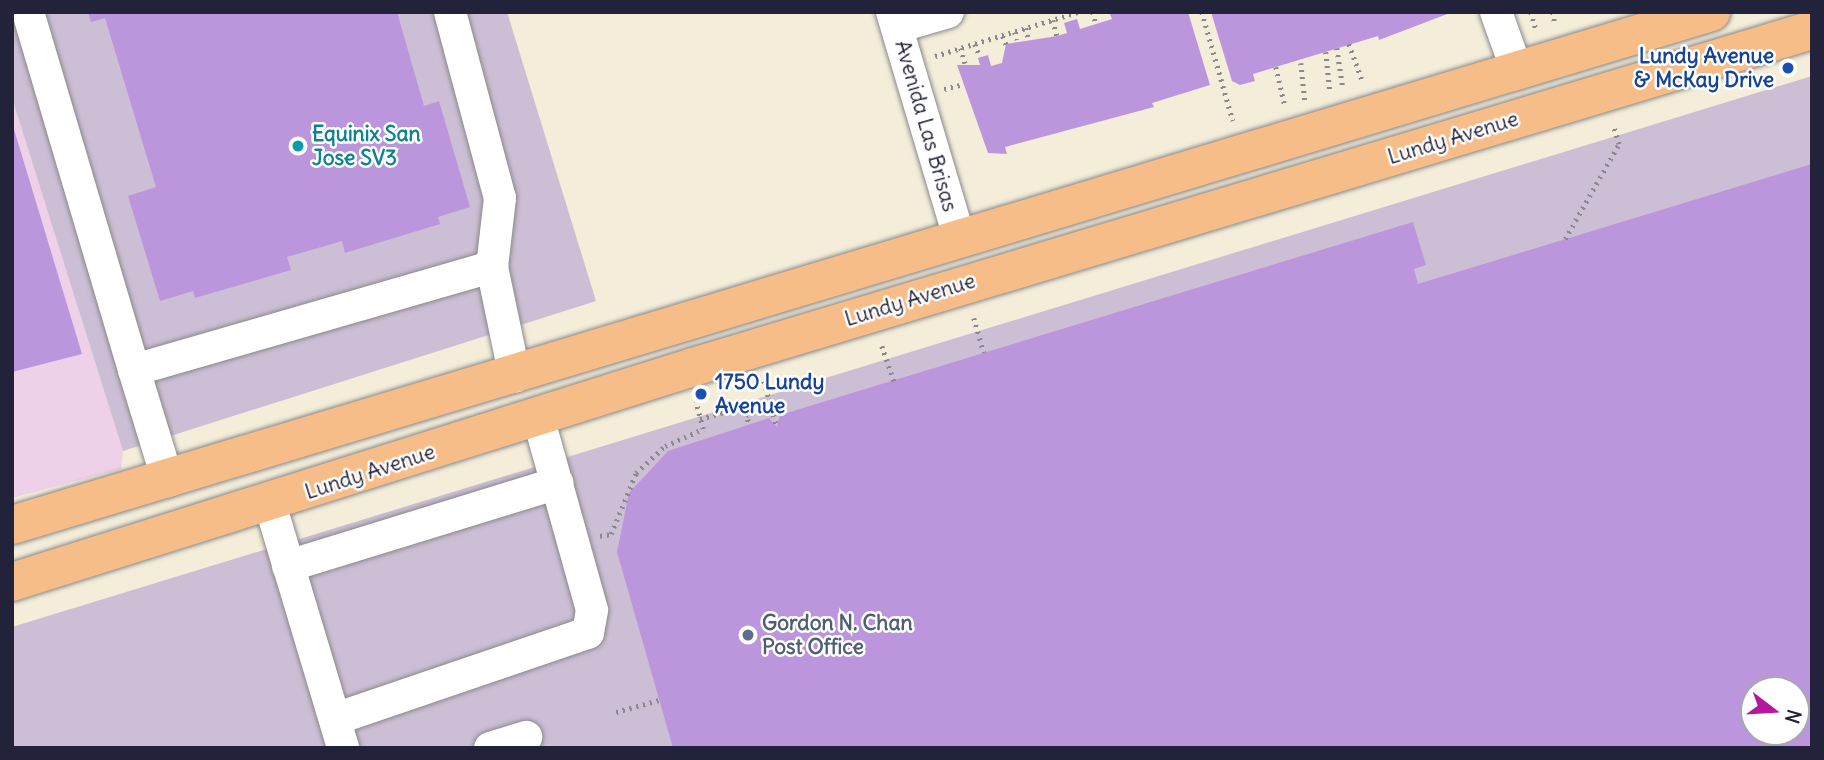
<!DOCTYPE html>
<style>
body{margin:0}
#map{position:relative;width:1824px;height:760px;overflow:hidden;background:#f3edda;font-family:Delius,sans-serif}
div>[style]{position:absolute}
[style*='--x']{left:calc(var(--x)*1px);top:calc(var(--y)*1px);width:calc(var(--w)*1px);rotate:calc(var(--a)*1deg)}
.built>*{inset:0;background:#eed0e8}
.industrial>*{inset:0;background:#ccbed4}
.building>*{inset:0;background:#bc96dc}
.path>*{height:4.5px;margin-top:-2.25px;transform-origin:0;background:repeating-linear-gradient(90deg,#8a888a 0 2px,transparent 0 7px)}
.roads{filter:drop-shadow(0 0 2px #8a888a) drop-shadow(0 0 2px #8a888a)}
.minor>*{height:32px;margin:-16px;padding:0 16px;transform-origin:16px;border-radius:16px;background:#fff}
.major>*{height:38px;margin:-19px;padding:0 19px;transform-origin:19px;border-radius:19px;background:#f7bd88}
.dots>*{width:19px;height:19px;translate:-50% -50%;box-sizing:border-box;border:4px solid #fff;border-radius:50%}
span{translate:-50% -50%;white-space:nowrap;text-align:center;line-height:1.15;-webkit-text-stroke:5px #fff;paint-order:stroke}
.transit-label{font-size:21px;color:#164399;font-weight:700}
.right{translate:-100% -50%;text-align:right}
.left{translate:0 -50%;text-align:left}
.street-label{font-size:21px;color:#22223b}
.culture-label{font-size:21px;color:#0d838f;font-weight:700}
.service-label{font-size:21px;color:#4e5e75;font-weight:700}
.frame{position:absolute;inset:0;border:14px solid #22223b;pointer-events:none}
.north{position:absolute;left:1740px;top:676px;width:70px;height:70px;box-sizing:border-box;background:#fff;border:2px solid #a7a7b1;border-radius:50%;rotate:107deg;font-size:19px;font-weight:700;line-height:28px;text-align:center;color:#22223b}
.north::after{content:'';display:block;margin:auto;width:24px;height:32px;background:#b5179e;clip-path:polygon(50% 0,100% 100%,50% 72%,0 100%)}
</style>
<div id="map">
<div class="built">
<div style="clip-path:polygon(12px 98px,123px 451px,121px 469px,12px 498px)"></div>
</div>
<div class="industrial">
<div style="clip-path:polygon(12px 12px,507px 12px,596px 301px,123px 451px,12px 98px)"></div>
<div style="clip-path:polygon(evenodd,1812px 76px,1812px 748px,12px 748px,12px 627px,1812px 76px,1754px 690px,1796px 690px,1796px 732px,1754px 732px,1754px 690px)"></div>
</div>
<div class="building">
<div style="clip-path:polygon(88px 12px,397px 12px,424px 106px,439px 101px,470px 207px,438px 217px,440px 224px,345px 253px,342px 241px,287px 257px,291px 270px,195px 298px,193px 291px,160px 301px,128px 196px,156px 187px,105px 18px,91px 22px)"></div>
<div style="clip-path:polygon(1109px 12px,1188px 12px,1210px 85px,1152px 103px,1154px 107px,1005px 147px,1007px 154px,988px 153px,957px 65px,980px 65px,978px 58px,988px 55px,991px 66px,1002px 63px,1006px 44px,1057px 36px,1067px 33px,1064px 23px,1077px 19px,1080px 29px,1112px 19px)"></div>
<div style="clip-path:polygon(1211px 12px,1450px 12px,1450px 13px,1379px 40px,1378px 36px,1253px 74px,1255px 81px,1240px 85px,1232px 81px)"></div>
<div style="clip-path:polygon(13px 126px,82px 354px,12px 372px,12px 126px)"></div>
<div style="clip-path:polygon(evenodd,1812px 164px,1812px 748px,673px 748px,617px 552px,629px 493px,668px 451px,769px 418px,777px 427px,780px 415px,1413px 222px,1426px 265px,1414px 269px,1418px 284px,1812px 164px,1754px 690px,1796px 690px,1796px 732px,1754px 732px,1754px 690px)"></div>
</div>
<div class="path">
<div style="--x:1093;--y:12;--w:12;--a:76"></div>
<div style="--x:1202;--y:12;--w:113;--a:74.1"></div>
<div style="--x:1531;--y:12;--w:19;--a:74"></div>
<div style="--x:1553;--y:12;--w:12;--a:81"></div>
<div style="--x:1053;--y:20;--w:16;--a:76"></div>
<div style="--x:1026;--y:28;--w:9;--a:77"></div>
<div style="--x:1015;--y:32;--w:8;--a:76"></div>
<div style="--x:1003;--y:36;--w:9;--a:69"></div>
<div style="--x:975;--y:44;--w:14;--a:69"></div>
<div style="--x:1349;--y:44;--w:40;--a:69.8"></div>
<div style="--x:961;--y:48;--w:16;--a:75"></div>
<div style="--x:1337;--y:48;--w:40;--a:81.5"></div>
<div style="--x:1326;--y:52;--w:40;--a:84.3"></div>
<div style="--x:935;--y:56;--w:150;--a:-17.1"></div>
<div style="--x:1301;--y:63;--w:37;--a:84"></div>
<div style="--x:1276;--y:67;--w:39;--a:77"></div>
<div style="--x:944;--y:89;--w:16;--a:-14"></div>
<div style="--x:1565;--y:239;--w:109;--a:-60.4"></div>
<div style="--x:1619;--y:144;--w:20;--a:-108"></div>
<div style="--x:974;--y:318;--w:36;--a:74"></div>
<div style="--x:882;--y:346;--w:37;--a:71"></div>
<div style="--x:764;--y:381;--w:48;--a:74.2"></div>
<div style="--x:746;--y:415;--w:27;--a:-17"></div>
<div style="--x:700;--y:419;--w:46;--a:-16.5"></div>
<div style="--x:744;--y:406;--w:19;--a:74"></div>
<div style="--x:600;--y:536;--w:11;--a:-10"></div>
<div style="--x:611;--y:534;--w:66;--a:-67.7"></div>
<div style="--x:636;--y:473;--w:40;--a:-43"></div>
<div style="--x:665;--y:446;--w:42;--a:-24.1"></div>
<div style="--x:703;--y:429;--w:28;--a:-105"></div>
<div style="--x:616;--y:712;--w:45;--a:-15.6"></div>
</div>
<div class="roads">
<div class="minor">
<div style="--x:28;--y:12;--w:373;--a:73.5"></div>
<div style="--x:450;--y:12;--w:193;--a:75"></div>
<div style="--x:500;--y:198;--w:69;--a:96.6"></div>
<div style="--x:892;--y:12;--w:238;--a:73.4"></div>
<div style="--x:1496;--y:12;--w:63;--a:70.4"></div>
<div style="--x:897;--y:27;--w:53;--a:-16.4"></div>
<div style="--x:168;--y:481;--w:116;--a:-107"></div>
<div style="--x:134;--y:370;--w:373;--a:-16.1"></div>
<div style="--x:492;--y:267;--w:112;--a:78.2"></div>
<div style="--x:270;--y:504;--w:255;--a:73.3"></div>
<div style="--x:288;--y:566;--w:282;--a:-17.1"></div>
<div style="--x:335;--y:719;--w:267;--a:-18.8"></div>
<div style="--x:588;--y:633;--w:23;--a:-80"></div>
<div style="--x:592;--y:610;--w:200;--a:-105.6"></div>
<div style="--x:490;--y:748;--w:38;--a:-17"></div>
</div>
<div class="major">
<div style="--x:12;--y:525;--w:1775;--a:-16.8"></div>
<div style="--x:12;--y:582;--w:714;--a:-17.52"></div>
<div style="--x:693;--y:367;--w:1169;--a:-16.76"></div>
</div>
</div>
<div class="dots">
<div style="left:1788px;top:68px;background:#1a4fb4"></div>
<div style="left:298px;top:146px;background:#0f9aa8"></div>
<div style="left:701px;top:394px;background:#1a4fb4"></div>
<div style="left:748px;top:635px;background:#5c6f8a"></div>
</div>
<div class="transit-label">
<span class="right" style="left:1774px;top:68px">Lundy Avenue<br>&amp; McKay Drive</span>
<span class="left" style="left:715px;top:394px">1750 Lundy<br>Avenue</span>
</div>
<div class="street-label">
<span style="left:926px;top:126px;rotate:74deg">Avenida Las Brisas</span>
<span style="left:1453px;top:138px;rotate:-17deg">Lundy Avenue</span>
<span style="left:910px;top:300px;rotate:-17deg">Lundy Avenue</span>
<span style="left:370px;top:472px;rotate:-18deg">Lundy Avenue</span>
</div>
<div class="culture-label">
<span class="left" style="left:312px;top:146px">Equinix San<br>Jose SV3</span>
</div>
<div class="service-label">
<span class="left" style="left:762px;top:635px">Gordon N. Chan<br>Post Office</span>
</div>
<div class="frame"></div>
<div class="north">N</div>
</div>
